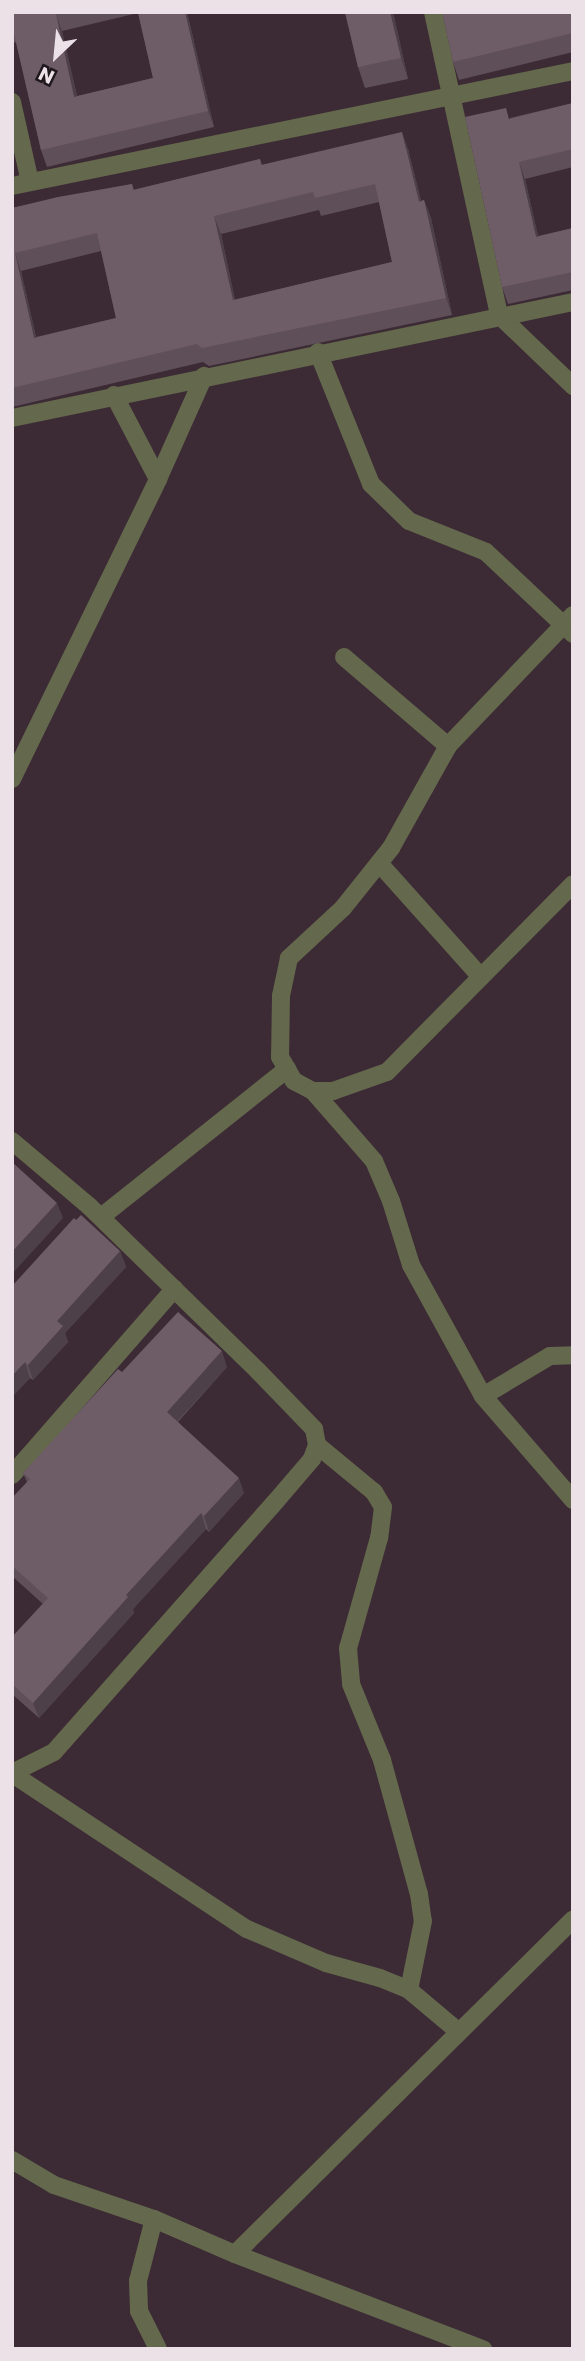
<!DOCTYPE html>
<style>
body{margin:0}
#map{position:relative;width:585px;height:2361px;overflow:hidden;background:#3c2b35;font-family:Poppins,sans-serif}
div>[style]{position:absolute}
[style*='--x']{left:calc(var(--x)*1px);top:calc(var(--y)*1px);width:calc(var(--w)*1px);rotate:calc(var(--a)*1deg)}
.street>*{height:18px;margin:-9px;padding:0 9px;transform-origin:9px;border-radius:9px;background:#64684c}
.wall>*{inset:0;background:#5f4f59}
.shaded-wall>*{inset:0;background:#4d4048}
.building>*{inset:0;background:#6e5c67}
span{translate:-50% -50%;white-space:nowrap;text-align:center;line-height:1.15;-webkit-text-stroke:7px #1e171b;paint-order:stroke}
.frame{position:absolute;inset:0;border:14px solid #ece1e7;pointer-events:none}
.north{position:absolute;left:21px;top:21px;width:70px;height:70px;-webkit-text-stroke:5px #1e171b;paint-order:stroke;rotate:206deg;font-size:19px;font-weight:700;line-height:28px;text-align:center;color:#ece1e7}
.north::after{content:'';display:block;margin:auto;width:24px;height:32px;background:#ece1e7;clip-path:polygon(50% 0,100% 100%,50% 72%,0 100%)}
</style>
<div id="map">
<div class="street">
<div style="--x:433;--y:12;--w:310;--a:77.7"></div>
<div style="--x:499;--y:315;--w:103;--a:43.8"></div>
<div style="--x:12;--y:102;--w:82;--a:77.3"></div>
<div style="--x:12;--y:186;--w:573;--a:-11.58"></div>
<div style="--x:318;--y:352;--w:142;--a:68.1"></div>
<div style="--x:371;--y:484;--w:53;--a:44.2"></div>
<div style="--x:409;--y:521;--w:83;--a:21.9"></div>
<div style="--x:486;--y:552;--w:120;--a:43.3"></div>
<div style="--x:114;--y:395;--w:95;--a:62.4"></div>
<div style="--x:12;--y:418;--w:573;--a:-11.68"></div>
<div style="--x:573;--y:615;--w:181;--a:133.7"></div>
<div style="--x:448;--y:746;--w:117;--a:119.2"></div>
<div style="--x:391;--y:848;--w:77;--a:128.7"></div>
<div style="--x:343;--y:908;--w:74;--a:137.2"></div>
<div style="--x:289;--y:958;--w:39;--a:102"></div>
<div style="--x:281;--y:996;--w:61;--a:90.9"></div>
<div style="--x:280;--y:1057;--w:28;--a:60"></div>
<div style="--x:294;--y:1081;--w:21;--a:28"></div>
<div style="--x:313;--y:1091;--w:20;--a:0"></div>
<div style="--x:333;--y:1091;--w:57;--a:-19.4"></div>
<div style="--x:387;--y:1072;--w:264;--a:-45.3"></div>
<div style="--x:344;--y:657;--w:137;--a:40.6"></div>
<div style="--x:12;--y:779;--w:334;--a:-64"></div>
<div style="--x:158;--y:479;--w:113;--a:-65.9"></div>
<div style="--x:379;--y:863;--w:153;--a:48.2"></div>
<div style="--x:313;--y:1091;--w:93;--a:48.9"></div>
<div style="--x:374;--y:1161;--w:43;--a:67"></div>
<div style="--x:391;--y:1201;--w:67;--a:72.6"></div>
<div style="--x:411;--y:1265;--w:149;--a:61.2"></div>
<div style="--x:483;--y:1396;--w:138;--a:49.1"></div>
<div style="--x:12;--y:1141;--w:101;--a:40.2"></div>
<div style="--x:89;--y:1206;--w:236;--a:44.3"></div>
<div style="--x:258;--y:1371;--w:81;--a:46"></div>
<div style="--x:314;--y:1429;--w:16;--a:79"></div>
<div style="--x:317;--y:1445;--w:15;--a:110"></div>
<div style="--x:312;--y:1459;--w:55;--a:130.6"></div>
<div style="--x:276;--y:1501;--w:335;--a:131.5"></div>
<div style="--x:54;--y:1752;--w:47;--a:153.4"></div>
<div style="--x:101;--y:1217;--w:238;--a:-38.5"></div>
<div style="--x:483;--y:1396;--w:78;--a:-30.8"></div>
<div style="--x:550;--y:1356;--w:23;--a:-2"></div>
<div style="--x:317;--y:1445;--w:74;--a:39.5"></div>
<div style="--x:374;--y:1492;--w:17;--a:59"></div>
<div style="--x:383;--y:1507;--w:31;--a:97"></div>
<div style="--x:379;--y:1538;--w:114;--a:105.7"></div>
<div style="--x:348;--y:1648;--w:36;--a:85"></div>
<div style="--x:351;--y:1684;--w:82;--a:67.8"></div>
<div style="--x:382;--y:1760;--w:139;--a:74.6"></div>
<div style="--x:419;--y:1894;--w:27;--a:82"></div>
<div style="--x:423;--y:1921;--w:70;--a:101.5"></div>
<div style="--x:12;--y:1475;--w:247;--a:-48.9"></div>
<div style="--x:14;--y:1775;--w:279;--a:33.5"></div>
<div style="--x:247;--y:1929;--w:86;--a:23.3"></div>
<div style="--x:326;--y:1963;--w:56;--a:15.5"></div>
<div style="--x:380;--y:1978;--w:31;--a:22"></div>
<div style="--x:409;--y:1990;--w:65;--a:40"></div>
<div style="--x:12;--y:2160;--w:49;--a:30.8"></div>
<div style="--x:54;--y:2185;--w:106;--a:18.8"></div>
<div style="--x:154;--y:2219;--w:88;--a:23.4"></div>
<div style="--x:235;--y:2254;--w:266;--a:21"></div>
<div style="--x:154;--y:2219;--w:64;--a:104.5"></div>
<div style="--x:138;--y:2281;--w:30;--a:88"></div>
<div style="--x:139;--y:2311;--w:42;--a:63.4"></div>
<div style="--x:235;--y:2254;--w:476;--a:-44.7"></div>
</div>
<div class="wall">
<div style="clip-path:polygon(evenodd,12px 12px,187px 12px,214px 127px,47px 167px,41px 150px,16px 42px,14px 43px,12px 38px,12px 12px,138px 13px,153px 78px,77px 96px,62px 31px,138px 13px)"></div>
<div style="clip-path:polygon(345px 12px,393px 12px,408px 79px,365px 88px,358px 67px)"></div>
<div style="clip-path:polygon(573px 12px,573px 52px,459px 80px,453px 62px)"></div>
<div style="clip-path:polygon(573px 103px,573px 167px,525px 179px,538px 236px,573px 228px,573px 290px,508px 304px,502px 287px,510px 118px)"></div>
<div style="clip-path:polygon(evenodd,408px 149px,421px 201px,424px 200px,431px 218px,452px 315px,209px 366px,203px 362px,12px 407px,12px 208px,132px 184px,134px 190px,260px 159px,262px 165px,408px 149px,379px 202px,392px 262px,235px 300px,221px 234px,319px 210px,321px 216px,379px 202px,408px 149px,101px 251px,116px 318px,36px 337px,21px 271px,101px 251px)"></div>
<div style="clip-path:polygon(120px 1251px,126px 1267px,65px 1333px,68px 1342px,33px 1380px,30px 1378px,12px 1397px,12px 1284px)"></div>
<div style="clip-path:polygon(227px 1367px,178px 1422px,244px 1493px,209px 1532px,206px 1529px,133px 1609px,134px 1613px,39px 1718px,12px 1694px,12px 1637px,43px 1604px,12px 1576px,12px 1498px,27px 1482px,23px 1473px,122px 1372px)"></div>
</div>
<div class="shaded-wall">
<div style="clip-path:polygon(185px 12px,187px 12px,214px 127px,208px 111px)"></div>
<div style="clip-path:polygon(390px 12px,393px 12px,408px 79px,401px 58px)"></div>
<div style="clip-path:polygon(56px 14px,62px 31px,81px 114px,74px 97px)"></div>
<div style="clip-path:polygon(402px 132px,408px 149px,426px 219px,419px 202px)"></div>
<div style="clip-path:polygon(519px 162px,525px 179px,542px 254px,536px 237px)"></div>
<div style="clip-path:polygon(424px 200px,431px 218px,452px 315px,446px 298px)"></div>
<div style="clip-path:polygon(214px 216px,221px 234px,239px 318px,233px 300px)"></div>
<div style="clip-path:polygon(15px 253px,21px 271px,40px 355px,34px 338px)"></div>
<div style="clip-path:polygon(57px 1203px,63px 1218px,12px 1274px,12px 1252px)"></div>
<div style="clip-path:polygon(120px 1251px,126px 1267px,65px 1333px,68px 1342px,33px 1380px,28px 1365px,57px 1321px)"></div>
<div style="clip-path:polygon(222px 1351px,227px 1367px,172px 1427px,167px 1412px)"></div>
<div style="clip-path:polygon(25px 1362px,30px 1378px,12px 1397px,12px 1376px)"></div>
<div style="clip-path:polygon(239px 1478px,244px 1493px,209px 1532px,204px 1516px)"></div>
<div style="clip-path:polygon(201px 1513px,206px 1529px,133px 1609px,134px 1613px,39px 1718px,33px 1703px,126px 1595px)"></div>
</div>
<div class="building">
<div style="clip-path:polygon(12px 12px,63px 12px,56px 14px,74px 97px,153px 78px,138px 12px,185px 12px,208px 111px,41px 150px,12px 25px)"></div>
<div style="clip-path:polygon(345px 12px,390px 12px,401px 58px,358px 67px)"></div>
<div style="clip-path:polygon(442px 12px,573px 12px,573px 33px,453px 62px)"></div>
<div style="clip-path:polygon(573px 103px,573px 149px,519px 162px,536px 237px,573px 228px,573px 272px,502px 287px,465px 117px,506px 108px,509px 119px)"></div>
<div style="clip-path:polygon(evenodd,402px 132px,419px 202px,424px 200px,446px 298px,202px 348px,197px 344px,12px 388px,12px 208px,58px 197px,132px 184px,133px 190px,260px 159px,261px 165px,402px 132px,375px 184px,392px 262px,233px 300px,214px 216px,313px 192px,315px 198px,375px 184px,402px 132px,97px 233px,116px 318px,34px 338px,15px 253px,97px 233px)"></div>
<div style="clip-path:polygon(12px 1162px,57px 1203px,12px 1252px)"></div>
<div style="clip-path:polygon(81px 1215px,120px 1251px,57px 1321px,63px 1326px,28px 1365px,25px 1362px,12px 1376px,12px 1284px,14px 1284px,74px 1218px,76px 1220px)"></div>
<div style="clip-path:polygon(178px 1312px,222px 1351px,167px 1412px,239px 1478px,204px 1516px,201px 1513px,126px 1595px,128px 1597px,33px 1703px,12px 1684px,12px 1637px,48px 1598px,12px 1566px,12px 1498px,30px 1479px,23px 1473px,118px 1369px,122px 1372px)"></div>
</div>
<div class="frame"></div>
<div class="north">N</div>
</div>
